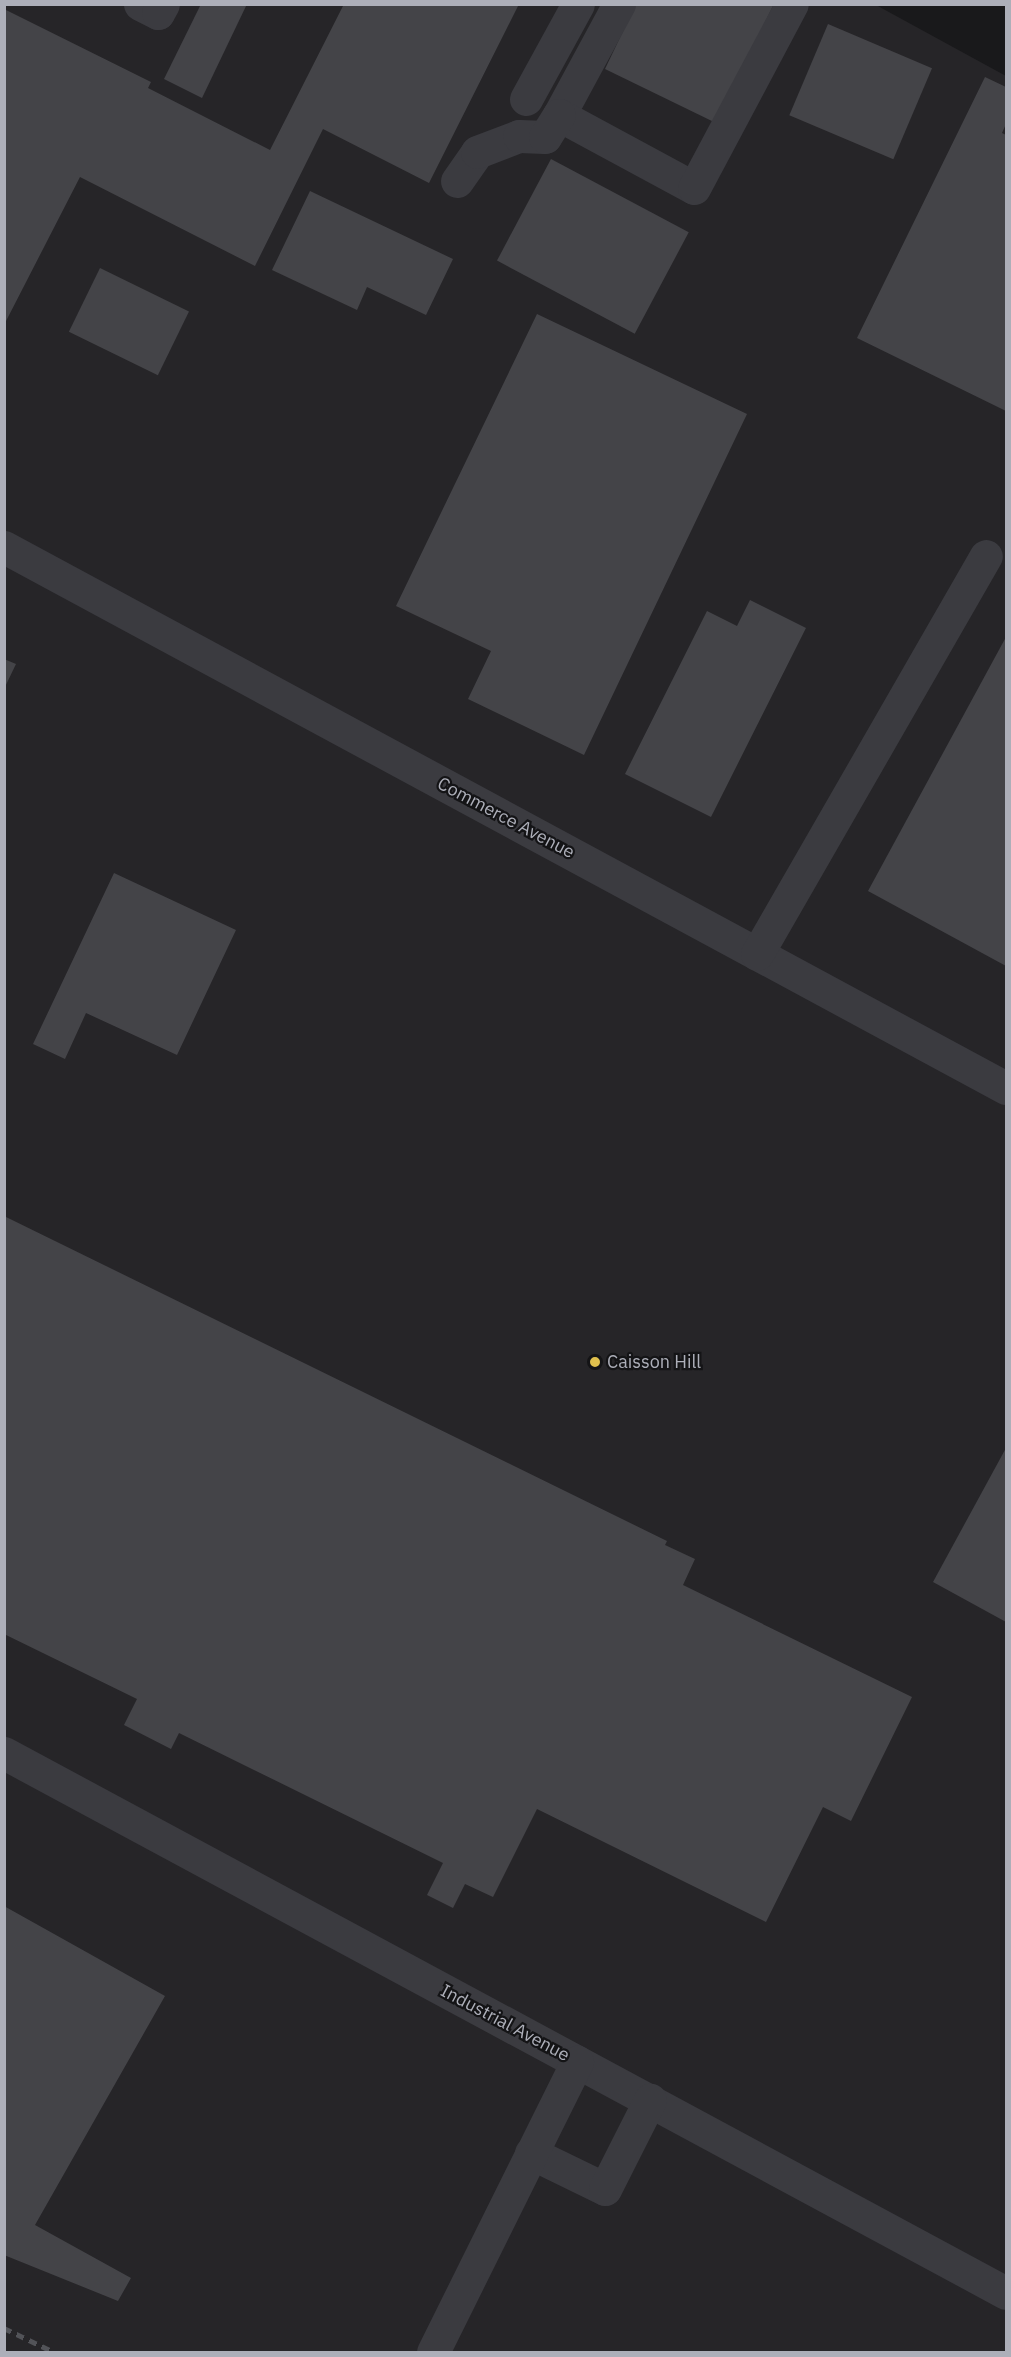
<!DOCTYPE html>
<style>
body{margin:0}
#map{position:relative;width:1011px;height:2357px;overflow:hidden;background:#19191b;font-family:"IBM Plex Sans",sans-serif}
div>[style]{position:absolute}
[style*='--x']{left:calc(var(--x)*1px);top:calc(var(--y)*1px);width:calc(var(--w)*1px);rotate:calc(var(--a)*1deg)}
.built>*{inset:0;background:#262528}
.building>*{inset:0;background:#444448;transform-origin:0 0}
.minor>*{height:33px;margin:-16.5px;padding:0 16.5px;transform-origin:16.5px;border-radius:16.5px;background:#3b3b40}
.rail>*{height:4.5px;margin-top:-2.25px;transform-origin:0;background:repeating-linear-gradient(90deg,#525358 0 8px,transparent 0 14px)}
.dots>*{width:16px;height:16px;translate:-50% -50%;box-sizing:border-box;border:3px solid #141416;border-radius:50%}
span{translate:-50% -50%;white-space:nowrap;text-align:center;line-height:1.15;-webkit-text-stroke:4.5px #141416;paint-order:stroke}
.street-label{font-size:18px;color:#adafb9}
.poi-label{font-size:18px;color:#adafb9}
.left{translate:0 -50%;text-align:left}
.frame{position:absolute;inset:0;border:6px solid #adafb9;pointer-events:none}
</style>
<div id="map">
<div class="built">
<div style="clip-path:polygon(5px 5px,876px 5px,1006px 76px,1006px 2352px,5px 2352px)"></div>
</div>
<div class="building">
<div style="clip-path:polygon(201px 4px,247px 4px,202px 98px,164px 79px)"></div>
<div style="clip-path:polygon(344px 4px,519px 4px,429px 183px,323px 129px,255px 266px,80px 177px,4px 325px,4px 9px,151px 82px,148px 88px,270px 150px)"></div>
<div style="clip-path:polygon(636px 4px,774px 4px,716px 123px,605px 69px)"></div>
<div style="left:828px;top:24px;width:113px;height:99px;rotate:23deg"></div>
<div style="clip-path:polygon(985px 77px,1006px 87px,1006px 124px,1002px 133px,1006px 135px,1006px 411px,857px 338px)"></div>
<div style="left:551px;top:159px;width:156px;height:115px;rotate:28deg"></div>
<div style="clip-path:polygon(310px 191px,453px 259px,426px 315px,367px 287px,357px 310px,272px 270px)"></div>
<div style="left:100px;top:268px;width:99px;height:71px;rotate:26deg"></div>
<div style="clip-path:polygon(537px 314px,747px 414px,584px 755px,468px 699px,491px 651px,396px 606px)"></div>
<div style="clip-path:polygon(750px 600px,806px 628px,711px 817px,625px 774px,707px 611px,737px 626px)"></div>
<div style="clip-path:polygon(1006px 637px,1006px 966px,868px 891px)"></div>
<div style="clip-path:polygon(4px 659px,16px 664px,4px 689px)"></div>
<div style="clip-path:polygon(114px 873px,236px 930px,177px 1055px,86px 1013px,65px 1059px,33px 1044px)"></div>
<div style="clip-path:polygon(4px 1216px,667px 1541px,665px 1545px,695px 1559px,683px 1585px,912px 1697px,851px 1821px,823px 1807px,766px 1922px,537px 1809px,493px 1897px,465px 1884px,453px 1908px,427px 1895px,443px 1863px,179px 1733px,171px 1749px,124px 1725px,137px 1699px,4px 1634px)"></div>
<div style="clip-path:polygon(1006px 1448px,1006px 1622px,933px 1582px)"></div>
<div style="clip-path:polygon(4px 1906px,165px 1996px,35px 2225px,131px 2278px,118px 2301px,4px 2255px)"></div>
</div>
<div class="minor">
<div style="--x:140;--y:4;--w:20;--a:27"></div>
<div style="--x:158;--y:13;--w:10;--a:-61"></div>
<div style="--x:619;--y:4;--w:126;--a:118.4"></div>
<div style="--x:559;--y:115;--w:153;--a:28.4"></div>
<div style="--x:694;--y:188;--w:208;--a:-62"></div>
<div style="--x:526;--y:99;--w:108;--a:-61.3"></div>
<div style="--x:457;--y:181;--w:35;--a:-55"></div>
<div style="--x:477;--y:152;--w:45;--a:-20.9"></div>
<div style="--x:519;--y:136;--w:26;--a:2"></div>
<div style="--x:545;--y:137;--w:26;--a:-58"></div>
<div style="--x:4;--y:547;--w:1139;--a:28.37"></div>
<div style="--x:757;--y:954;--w:459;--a:-60.1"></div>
<div style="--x:4;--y:1753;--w:1138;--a:28.32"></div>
<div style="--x:531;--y:2153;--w:82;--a:25.9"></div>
<div style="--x:605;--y:2189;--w:100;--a:-63.2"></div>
<div style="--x:433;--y:2352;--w:324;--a:-63.6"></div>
</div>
<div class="rail">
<div style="--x:4;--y:2328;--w:55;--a:25.6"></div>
</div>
<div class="dots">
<div style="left:595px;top:1362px;background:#e0c04d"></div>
</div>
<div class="street-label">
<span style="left:506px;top:818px;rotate:28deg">Commerce Avenue</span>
<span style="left:505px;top:2023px;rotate:28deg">Industrial Avenue</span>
</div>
<div class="poi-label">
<span class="left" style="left:607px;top:1362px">Caisson Hill</span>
</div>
<div class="frame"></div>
</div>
